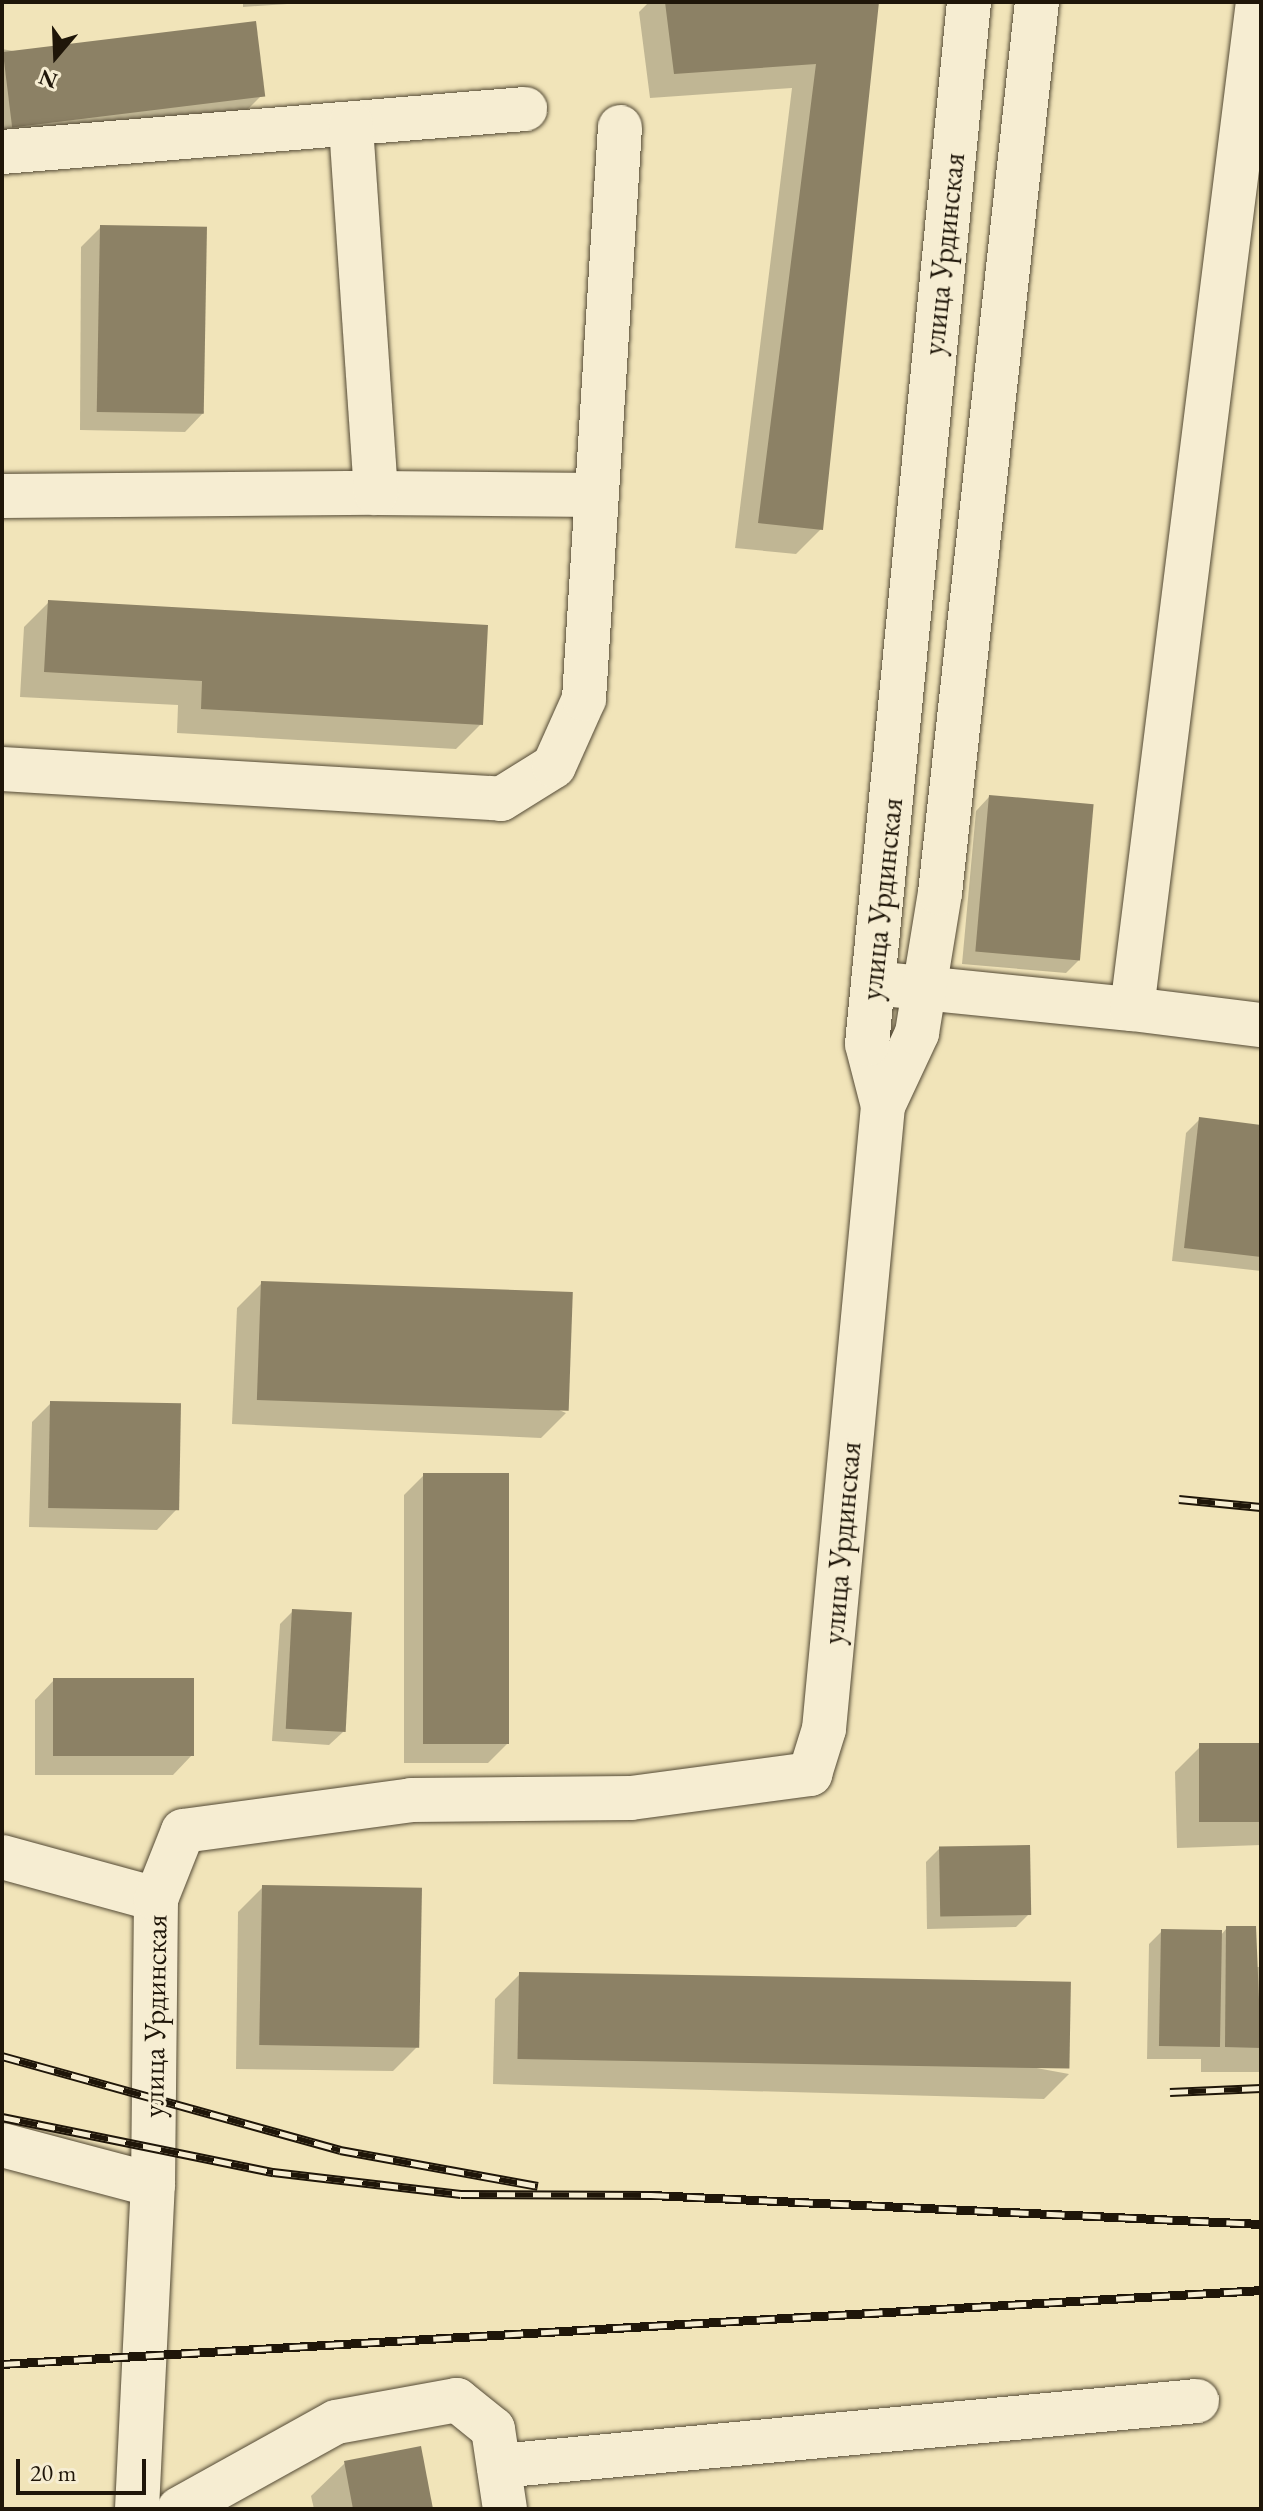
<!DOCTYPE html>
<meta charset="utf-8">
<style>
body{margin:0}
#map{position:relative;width:1263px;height:2511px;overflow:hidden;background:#f1e4b9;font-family:"EB Garamond",serif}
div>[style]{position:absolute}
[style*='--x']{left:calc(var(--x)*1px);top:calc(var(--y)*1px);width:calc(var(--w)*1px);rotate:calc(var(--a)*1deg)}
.shadow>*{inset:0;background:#0003}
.building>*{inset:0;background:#8c8165;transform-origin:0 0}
.roads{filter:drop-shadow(0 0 2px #544a35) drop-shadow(0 0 2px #544a35)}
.minor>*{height:44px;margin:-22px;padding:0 22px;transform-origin:22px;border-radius:22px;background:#f6edd2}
.rail>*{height:9px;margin-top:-4.5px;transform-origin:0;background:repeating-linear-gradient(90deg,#f6edd2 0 18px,#1f1609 0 36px);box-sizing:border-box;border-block:2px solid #1f1609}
span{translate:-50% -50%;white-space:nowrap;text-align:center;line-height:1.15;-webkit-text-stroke:6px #f6edd2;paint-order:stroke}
.street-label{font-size:30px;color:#1f1609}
.frame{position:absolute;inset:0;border:4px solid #1f1609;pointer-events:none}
.north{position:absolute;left:16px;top:16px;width:80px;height:80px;-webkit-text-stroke:6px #f6edd2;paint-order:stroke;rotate:199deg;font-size:22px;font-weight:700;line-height:32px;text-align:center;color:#1f1609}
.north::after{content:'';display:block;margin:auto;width:28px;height:36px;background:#1f1609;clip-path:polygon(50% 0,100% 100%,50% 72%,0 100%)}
.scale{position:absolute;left:16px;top:2459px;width:130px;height:36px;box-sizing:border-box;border:4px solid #1f1609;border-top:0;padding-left:10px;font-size:24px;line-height:28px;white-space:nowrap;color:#1f1609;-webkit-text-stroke:6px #f6edd2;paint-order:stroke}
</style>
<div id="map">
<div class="shadow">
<div style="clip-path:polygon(243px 2px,317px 2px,243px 7px)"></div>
<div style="clip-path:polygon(649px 2px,877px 2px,821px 529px,796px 554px,735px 548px,792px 88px,650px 98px,639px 12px)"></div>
<div style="clip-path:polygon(2px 49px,262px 95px,237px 120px,2px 145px)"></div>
<div style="clip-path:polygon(101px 227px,204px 412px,185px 432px,80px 430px,81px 247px)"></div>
<div style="clip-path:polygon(49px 602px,481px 724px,456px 749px,177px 733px,178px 705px,20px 697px,24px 627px)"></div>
<div style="clip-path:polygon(989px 797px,1079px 960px,1066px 973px,962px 964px,976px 811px)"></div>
<div style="clip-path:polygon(1200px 1119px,1261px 1127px,1261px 1271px,1172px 1261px,1186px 1133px)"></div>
<div style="clip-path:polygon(262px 1283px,566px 1413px,541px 1438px,232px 1424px,237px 1308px)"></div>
<div style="clip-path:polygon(51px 1403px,176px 1510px,157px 1530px,29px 1527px,32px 1422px)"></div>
<div style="clip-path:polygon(424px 1475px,507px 1744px,488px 1763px,404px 1763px,404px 1495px)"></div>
<div style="clip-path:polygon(293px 1611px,343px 1732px,329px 1745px,272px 1741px,280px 1624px)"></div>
<div style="clip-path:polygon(54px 1680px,192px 1755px,173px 1775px,35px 1775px,35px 1700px)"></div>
<div style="clip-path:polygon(1261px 1745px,1261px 1845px,1177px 1848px,1175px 1772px,1200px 1747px)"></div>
<div style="clip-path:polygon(940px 1848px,1029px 1914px,1016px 1927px,927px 1929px,926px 1862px)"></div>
<div style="clip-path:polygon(263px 1887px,418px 2046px,393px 2071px,236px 2069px,238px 1912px)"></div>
<div style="clip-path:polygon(1227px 1928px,1253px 1967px,1261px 1967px,1261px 2072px,1201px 2072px,1201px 2059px,1147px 2059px,1149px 1944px,1162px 1931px,1220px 1936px)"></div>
<div style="clip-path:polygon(520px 1974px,1069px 2074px,1044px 2099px,493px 2084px,495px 1999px)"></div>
<div style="clip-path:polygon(345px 2463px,431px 2509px,314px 2509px,311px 2496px)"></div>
</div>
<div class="building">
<div style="clip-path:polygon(665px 2px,879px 2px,823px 530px,758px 523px,816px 64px,674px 74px)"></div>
<div style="left:256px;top:21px;width:76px;height:255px;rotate:83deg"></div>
<div style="left:100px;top:225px;width:107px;height:187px;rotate:1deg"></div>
<div style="clip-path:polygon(48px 600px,488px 625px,483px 725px,201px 709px,202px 681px,44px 672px)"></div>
<div style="left:989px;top:795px;width:105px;height:157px;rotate:5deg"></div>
<div style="clip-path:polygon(1199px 1117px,1261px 1125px,1261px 1257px,1184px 1248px)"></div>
<div style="left:261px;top:1281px;width:312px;height:119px;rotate:2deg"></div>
<div style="left:50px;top:1401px;width:131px;height:107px;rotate:1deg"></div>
<div style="left:423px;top:1473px;width:86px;height:271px"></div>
<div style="left:292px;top:1609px;width:60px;height:120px;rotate:3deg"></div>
<div style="left:53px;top:1678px;width:141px;height:78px"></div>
<div style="left:1261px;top:1743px;width:79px;height:62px;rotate:90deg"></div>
<div style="left:1030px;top:1845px;width:70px;height:91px;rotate:89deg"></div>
<div style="left:262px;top:1885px;width:160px;height:160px;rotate:1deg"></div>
<div style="clip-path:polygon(1226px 1926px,1256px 1926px,1261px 2048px,1225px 2047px)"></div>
<div style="left:1161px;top:1929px;width:61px;height:117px;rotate:1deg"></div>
<div style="left:519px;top:1972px;width:552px;height:87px;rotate:1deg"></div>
<div style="clip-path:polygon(421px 2446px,433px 2509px,353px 2509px,344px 2461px)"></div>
</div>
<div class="roads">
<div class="minor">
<div style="--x:2;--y:152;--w:525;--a:-4.7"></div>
<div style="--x:376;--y:493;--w:221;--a:0.5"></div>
<div style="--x:2;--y:496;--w:374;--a:-0.5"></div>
<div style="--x:376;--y:493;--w:370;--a:-93.9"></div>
<div style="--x:2;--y:769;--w:500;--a:3.4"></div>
<div style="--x:501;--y:799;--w:62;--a:-31.9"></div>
<div style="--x:554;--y:766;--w:73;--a:-65.9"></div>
<div style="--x:584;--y:699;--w:573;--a:-86.4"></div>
<div style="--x:874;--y:983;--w:259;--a:5.8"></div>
<div style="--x:1132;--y:1009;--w:1015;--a:-82.87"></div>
<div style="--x:1132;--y:1009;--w:130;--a:7.1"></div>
<div style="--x:883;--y:1106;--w:81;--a:-65"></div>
<div style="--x:917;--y:1033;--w:142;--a:-80.7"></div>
<div style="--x:940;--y:893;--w:896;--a:-83.79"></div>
<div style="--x:2;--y:1857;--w:160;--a:15.3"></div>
<div style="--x:2;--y:2145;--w:156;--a:14.8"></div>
<div style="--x:499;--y:2466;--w:701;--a:-5.32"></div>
<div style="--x:137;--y:2509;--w:324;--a:-87.2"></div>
<div style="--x:153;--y:2185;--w:286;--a:-89.4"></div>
<div style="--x:156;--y:1899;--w:73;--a:-68.3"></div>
<div style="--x:183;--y:1831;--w:230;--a:-7.7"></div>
<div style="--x:411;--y:1800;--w:220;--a:-0.5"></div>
<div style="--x:631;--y:1798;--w:181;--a:-7.6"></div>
<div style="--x:810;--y:1774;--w:47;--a:-72.7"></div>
<div style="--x:824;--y:1729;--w:626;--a:-84.59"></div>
<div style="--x:883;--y:1106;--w:64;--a:-104.5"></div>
<div style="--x:867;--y:1044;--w:1047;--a:-84.41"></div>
<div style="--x:179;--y:2509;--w:179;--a:-29"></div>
<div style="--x:336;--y:2422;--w:123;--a:-10.3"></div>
<div style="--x:457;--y:2400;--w:46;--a:38.9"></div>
<div style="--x:493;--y:2429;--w:81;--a:81.5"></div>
</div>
</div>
<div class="rail">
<div style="--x:1179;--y:1499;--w:82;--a:5.6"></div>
<div style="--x:2;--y:2056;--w:351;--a:15.5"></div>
<div style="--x:340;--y:2150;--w:201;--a:10.3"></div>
<div style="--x:1170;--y:2092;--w:91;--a:-2.5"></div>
<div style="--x:2;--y:2117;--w:277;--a:11.5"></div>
<div style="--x:273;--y:2172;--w:189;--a:6.7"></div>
<div style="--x:461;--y:2194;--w:190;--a:0.3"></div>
<div style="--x:651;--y:2195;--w:611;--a:2.72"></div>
<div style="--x:2;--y:2364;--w:1261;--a:-3.36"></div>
</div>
<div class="street-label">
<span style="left:944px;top:254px;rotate:-84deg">улица Урдинская</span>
<span style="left:882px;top:899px;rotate:-84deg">улица Урдинская</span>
<span style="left:842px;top:1543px;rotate:-85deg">улица Урдинская</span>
<span style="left:155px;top:2016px;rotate:-89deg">улица Урдинская</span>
</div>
<div class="frame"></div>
<div class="north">N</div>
<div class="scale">20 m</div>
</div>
